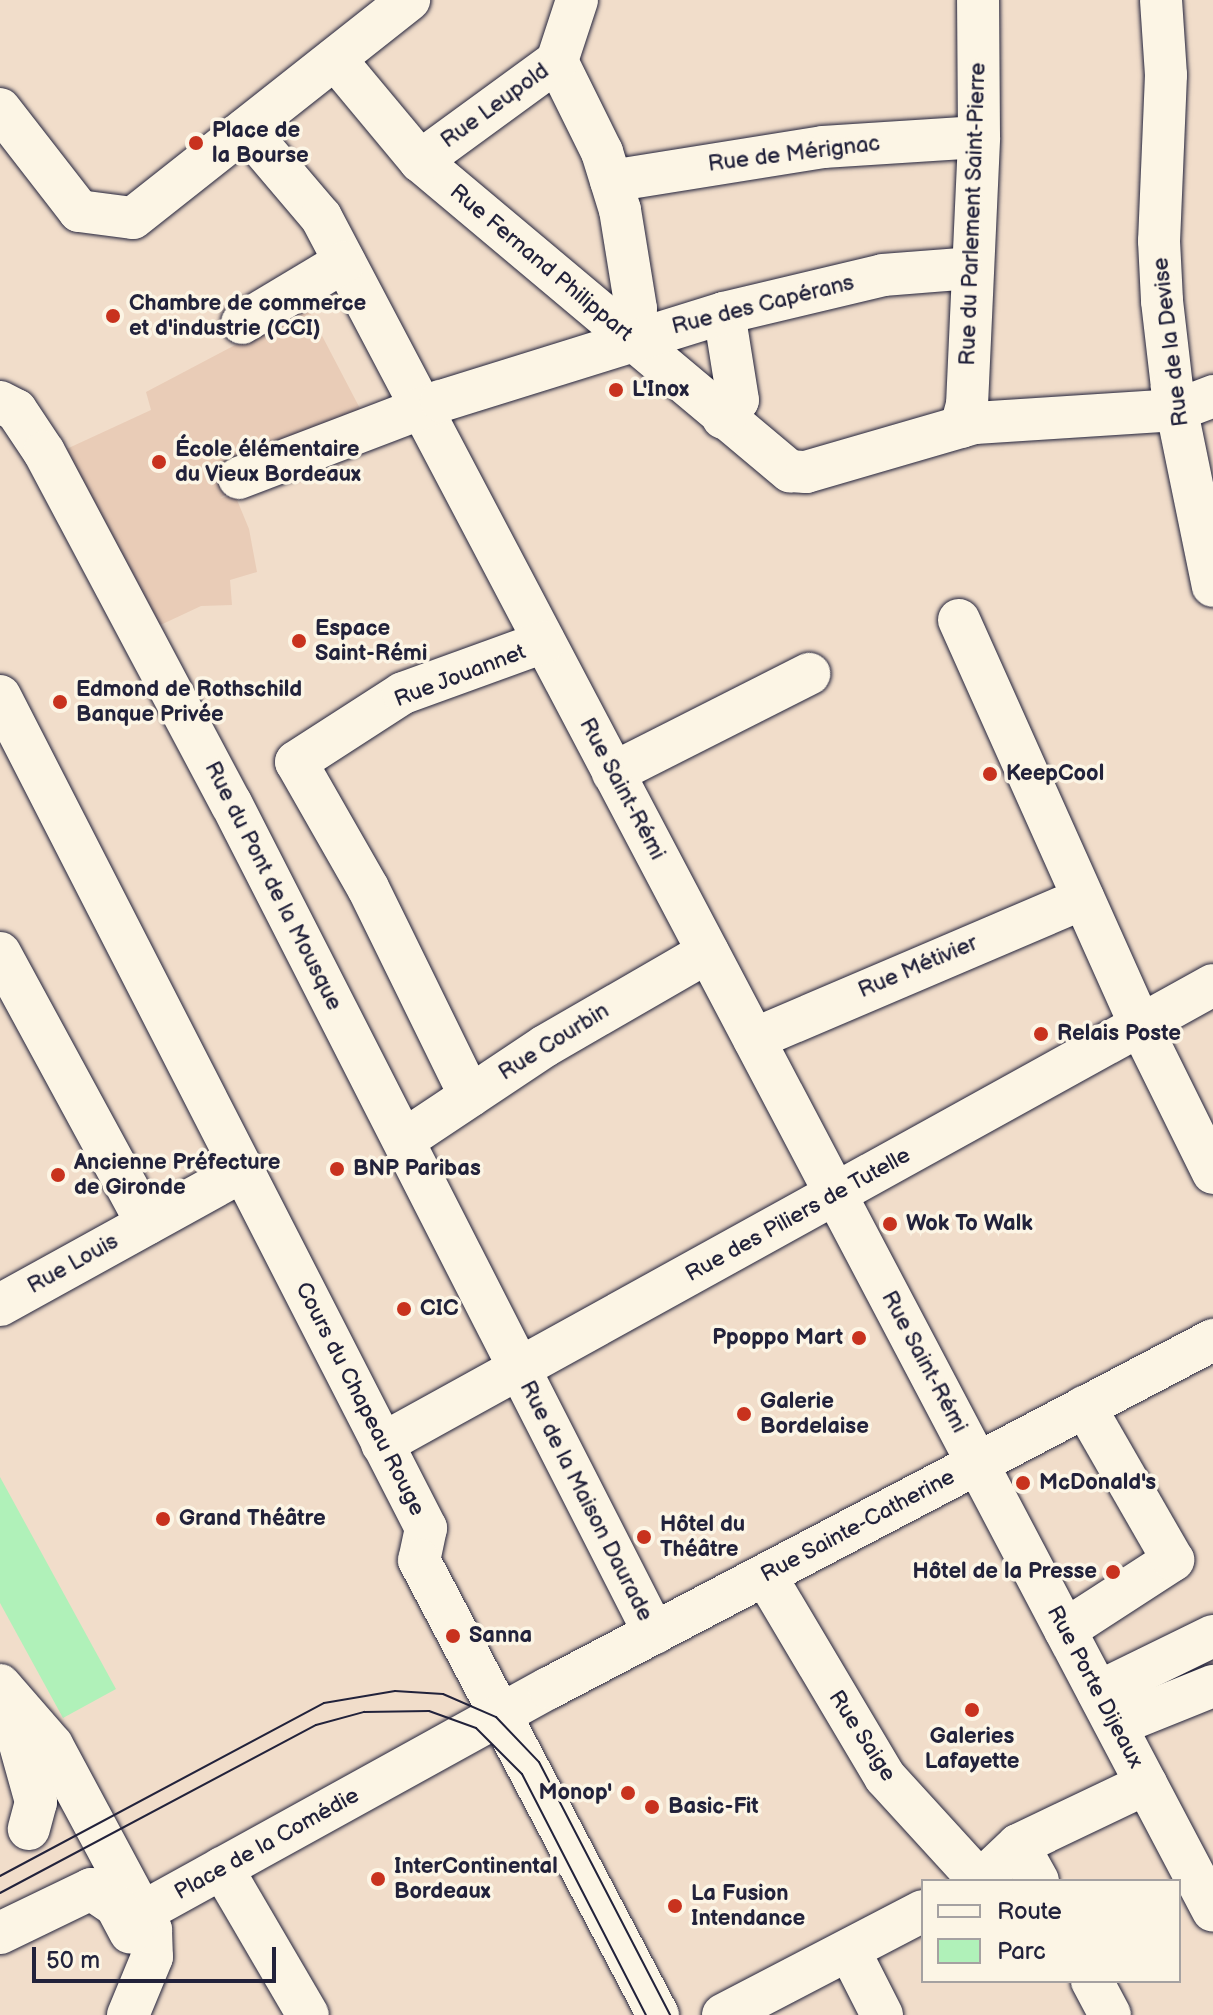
<!DOCTYPE html>
<meta charset="utf-8">
<style>
body{margin:0}
#map{position:relative;width:1213px;height:2015px;overflow:hidden;background:#f1ddca;font-family:"Balsamiq Sans",sans-serif}
div>[style]{position:absolute}
[style*='--x']{left:calc(var(--x)*1px);top:calc(var(--y)*1px);width:calc(var(--w)*1px);rotate:calc(var(--a)*1deg)}
.built>*{inset:0;background:#e9ccb7}
.green>*{inset:0;background:#b0f1b9}
.roads{filter:drop-shadow(0 0 2px #22223b) drop-shadow(0 0 2px #22223b)}
.minor>*{height:42px;margin:-21px;padding:0 21px;transform-origin:21px;border-radius:21px;background:#fcf5e5}
.tram>*{height:2px;margin:-1px;padding:0 1px;transform-origin:1px;border-radius:1px;background:#22223b}
.dots>*{width:22px;height:22px;translate:-50% -50%;box-sizing:border-box;border:4px solid #fcf5e5;border-radius:50%}
span{translate:-50% -50%;white-space:nowrap;text-align:center;line-height:1.15;-webkit-text-stroke:7px #fcf5e5;paint-order:stroke}
.street-label{font-size:22px;color:#22223b}
.poi-label{font-size:22px;color:#22223b;font-weight:700}
.left{translate:0 -50%;text-align:left}
.right{translate:-100% -50%;text-align:right}
.legend{position:absolute;left:921px;top:1879px;width:260px;height:104px;box-sizing:border-box;background:#fcf5e5;border:2px solid #a5a1a1;margin:0;padding:10px 14px;list-style:none;font-size:24px;color:#22223b}
.legend li{display:flex;align-items:center;gap:16px;height:40px}
.legend b{width:40px;border:2px solid #a5a1a1}
.scale{position:absolute;left:32px;top:1947px;width:244px;height:36px;box-sizing:border-box;border:4px solid #22223b;border-top:0;padding-left:10px;font-size:24px;line-height:28px;white-space:nowrap;color:#22223b;-webkit-text-stroke:6px #fcf5e5;paint-order:stroke}
</style>
<div id="map">
<div class="built">
<div style="clip-path:polygon(307px 307px,366px 420px,220px 498px,235px 495px,249px 529px,257px 572px,230px 580px,232px 605px,201px 606px,154px 628px,60px 452px,151px 410px,146px 392px)"></div>
</div>
<div class="green">
<div style="clip-path:polygon(0 1477px,116px 1689px,63px 1718px,0 1603px)"></div>
</div>
<div class="roads">
<div class="minor">
<div style="--x:1161;--y:0;--w:75;--a:86.2"></div>
<div style="--x:1166;--y:75;--w:166;--a:92.4"></div>
<div style="--x:1159;--y:241;--w:60;--a:87.1"></div>
<div style="--x:1162;--y:301;--w:87;--a:83.4"></div>
<div style="--x:1172;--y:387;--w:203;--a:78.4"></div>
<div style="--x:335;--y:59;--w:133;--a:50.2"></div>
<div style="--x:420;--y:161;--w:483;--a:40"></div>
<div style="--x:790;--y:471;--w:16;--a:4"></div>
<div style="--x:806;--y:472;--w:176;--a:-16.2"></div>
<div style="--x:975;--y:423;--w:202;--a:-3.7"></div>
<div style="--x:1177;--y:410;--w:39;--a:-21"></div>
<div style="--x:557;--y:61;--w:102;--a:63.7"></div>
<div style="--x:602;--y:152;--w:61;--a:72.8"></div>
<div style="--x:620;--y:210;--w:100;--a:80.8"></div>
<div style="--x:636;--y:309;--w:31;--a:99"></div>
<div style="--x:0;--y:109;--w:129;--a:52.2"></div>
<div style="--x:79;--y:211;--w:54;--a:7.4"></div>
<div style="--x:133;--y:218;--w:352;--a:-38.3"></div>
<div style="--x:246;--y:129;--w:116;--a:49.6"></div>
<div style="--x:321;--y:217;--w:1914;--a:62.23"></div>
<div style="--x:420;--y:161;--w:170;--a:-36.1"></div>
<div style="--x:557;--y:61;--w:64;--a:-71.8"></div>
<div style="--x:611;--y:181;--w:215;--a:-9.1"></div>
<div style="--x:823;--y:147;--w:156;--a:-3.7"></div>
<div style="--x:242;--y:323;--w:119;--a:-30.9"></div>
<div style="--x:0;--y:402;--w:18;--a:27"></div>
<div style="--x:16;--y:410;--w:50;--a:56.3"></div>
<div style="--x:44;--y:452;--w:398;--a:62"></div>
<div style="--x:231;--y:803;--w:932;--a:62.99"></div>
<div style="--x:723;--y:418;--w:23;--a:-50"></div>
<div style="--x:738;--y:400;--w:88;--a:-99.1"></div>
<div style="--x:961;--y:427;--w:23;--a:-75"></div>
<div style="--x:967;--y:405;--w:268;--a:-87.4"></div>
<div style="--x:979;--y:137;--w:137;--a:-90.4"></div>
<div style="--x:239;--y:478;--w:216;--a:-20.9"></div>
<div style="--x:441;--y:401;--w:296;--a:-17.3"></div>
<div style="--x:724;--y:313;--w:163;--a:-13.4"></div>
<div style="--x:883;--y:275;--w:88;--a:-4.5"></div>
<div style="--x:959;--y:620;--w:444;--a:65.9"></div>
<div style="--x:1140;--y:1025;--w:165;--a:63.7"></div>
<div style="--x:0;--y:696;--w:935;--a:62.89"></div>
<div style="--x:426;--y:1528;--w:33;--a:102"></div>
<div style="--x:419;--y:1560;--w:514;--a:62.29"></div>
<div style="--x:613;--y:773;--w:220;--a:-26.8"></div>
<div style="--x:0;--y:953;--w:308;--a:61.5"></div>
<div style="--x:754;--y:1039;--w:358;--a:-23.1"></div>
<div style="--x:470;--y:1096;--w:232;--a:-116.1"></div>
<div style="--x:368;--y:888;--w:145;--a:-119.7"></div>
<div style="--x:296;--y:762;--w:127;--a:-32.8"></div>
<div style="--x:403;--y:693;--w:150;--a:-19.9"></div>
<div style="--x:404;--y:1140;--w:169;--a:-33.7"></div>
<div style="--x:545;--y:1046;--w:188;--a:-30"></div>
<div style="--x:0;--y:1305;--w:277;--a:-28.9"></div>
<div style="--x:382;--y:1444;--w:949;--a:-28.91"></div>
<div style="--x:765;--y:1575;--w:235;--a:59.3"></div>
<div style="--x:885;--y:1777;--w:141;--a:47.6"></div>
<div style="--x:980;--y:1881;--w:52;--a:-43.5"></div>
<div style="--x:1018;--y:1845;--w:142;--a:-25.5"></div>
<div style="--x:1065;--y:1630;--w:129;--a:-32.9"></div>
<div style="--x:1173;--y:1560;--w:177;--a:-119.9"></div>
<div style="--x:0;--y:1685;--w:79;--a:49.1"></div>
<div style="--x:52;--y:1745;--w:210;--a:61.8"></div>
<div style="--x:151;--y:1930;--w:27;--a:88"></div>
<div style="--x:152;--y:1957;--w:63;--a:112.5"></div>
<div style="--x:1098;--y:1692;--w:128;--a:-26"></div>
<div style="--x:7;--y:1698;--w:108;--a:74.4"></div>
<div style="--x:36;--y:1802;--w:28;--a:105"></div>
<div style="--x:1116;--y:1725;--w:105;--a:-21.9"></div>
<div style="--x:1018;--y:1845;--w:41;--a:60.9"></div>
<div style="--x:222;--y:1868;--w:170;--a:59.7"></div>
<div style="--x:141;--y:1913;--w:466;--a:-28.9"></div>
<div style="--x:549;--y:1688;--w:750;--a:-27.66"></div>
<div style="--x:0;--y:1933;--w:101;--a:-25.8"></div>
<div style="--x:91;--y:1889;--w:30;--a:34"></div>
<div style="--x:116;--y:1906;--w:30;--a:62"></div>
<div style="--x:849;--y:1950;--w:73;--a:63.1"></div>
<div style="--x:1092;--y:1981;--w:38;--a:62"></div>
<div style="--x:723;--y:2015;--w:225;--a:-27.5"></div>
</div>
</div>
<div class="tram">
<div style="--x:0;--y:1876;--w:367;--a:-28.1"></div>
<div style="--x:324;--y:1703;--w:72;--a:-9.6"></div>
<div style="--x:395;--y:1691;--w:48;--a:3.6"></div>
<div style="--x:443;--y:1694;--w:58;--a:23.5"></div>
<div style="--x:496;--y:1717;--w:62;--a:46.3"></div>
<div style="--x:539;--y:1762;--w:285;--a:62.6"></div>
<div style="--x:0;--y:1893;--w:358;--a:-28"></div>
<div style="--x:316;--y:1725;--w:50;--a:-15.2"></div>
<div style="--x:364;--y:1712;--w:65;--a:-0.9"></div>
<div style="--x:429;--y:1711;--w:50;--a:19.9"></div>
<div style="--x:476;--y:1728;--w:65;--a:45"></div>
<div style="--x:522;--y:1774;--w:271;--a:62.8"></div>
</div>
<div class="dots">
<div style="left:196px;top:143px;background:#c8321e"></div>
<div style="left:113px;top:316px;background:#c8321e"></div>
<div style="left:616px;top:390px;background:#c8321e"></div>
<div style="left:159px;top:462px;background:#c8321e"></div>
<div style="left:299px;top:641px;background:#c8321e"></div>
<div style="left:60px;top:702px;background:#c8321e"></div>
<div style="left:990px;top:774px;background:#c8321e"></div>
<div style="left:1041px;top:1034px;background:#c8321e"></div>
<div style="left:337px;top:1169px;background:#c8321e"></div>
<div style="left:58px;top:1175px;background:#c8321e"></div>
<div style="left:890px;top:1224px;background:#c8321e"></div>
<div style="left:404px;top:1309px;background:#c8321e"></div>
<div style="left:859px;top:1338px;background:#c8321e"></div>
<div style="left:744px;top:1414px;background:#c8321e"></div>
<div style="left:1023px;top:1483px;background:#c8321e"></div>
<div style="left:163px;top:1519px;background:#c8321e"></div>
<div style="left:644px;top:1537px;background:#c8321e"></div>
<div style="left:1113px;top:1572px;background:#c8321e"></div>
<div style="left:453px;top:1636px;background:#c8321e"></div>
<div style="left:972px;top:1710px;background:#c8321e"></div>
<div style="left:628px;top:1793px;background:#c8321e"></div>
<div style="left:652px;top:1807px;background:#c8321e"></div>
<div style="left:378px;top:1879px;background:#c8321e"></div>
<div style="left:675px;top:1906px;background:#c8321e"></div>
</div>
<div class="street-label">
<span style="left:495px;top:106px;rotate:-36deg">Rue Leupold</span>
<span style="left:794px;top:154px;rotate:-7deg">Rue de Mérignac</span>
<span style="left:973px;top:214px;rotate:-88deg">Rue du Parlement Saint-Pierre</span>
<span style="left:541px;top:263px;rotate:40deg">Rue Fernand Philippart</span>
<span style="left:763px;top:305px;rotate:-14deg">Rue des Capérans</span>
<span style="left:1171px;top:342px;rotate:-97deg">Rue de la Devise</span>
<span style="left:460px;top:676px;rotate:-21deg">Rue Jouannet</span>
<span style="left:622px;top:789px;rotate:62deg">Rue Saint-Rémi</span>
<span style="left:273px;top:886px;rotate:63deg">Rue du Pont de la Mousque</span>
<span style="left:918px;top:967px;rotate:-23deg">Rue Métivier</span>
<span style="left:554px;top:1042px;rotate:-32deg">Rue Courbin</span>
<span style="left:798px;top:1215px;rotate:-29deg">Rue des Piliers de Tutelle</span>
<span style="left:73px;top:1264px;rotate:-29deg">Rue Louis</span>
<span style="left:924px;top:1362px;rotate:62deg">Rue Saint-Rémi</span>
<span style="left:360px;top:1399px;rotate:63deg">Cours du Chapeau Rouge</span>
<span style="left:586px;top:1501px;rotate:63deg">Rue de la Maison Daurade</span>
<span style="left:858px;top:1526px;rotate:-28deg">Rue Sainte-Catherine</span>
<span style="left:1095px;top:1687px;rotate:62deg">Rue Porte Dijeaux</span>
<span style="left:862px;top:1736px;rotate:57deg">Rue Saige</span>
<span style="left:267px;top:1844px;rotate:-29deg">Place de la Comédie</span>
</div>
<div class="poi-label">
<span class="left" style="left:212px;top:143px">Place de<br>la Bourse</span>
<span class="left" style="left:129px;top:316px">Chambre de commerce<br>et d'industrie (CCI)</span>
<span class="left" style="left:632px;top:390px">L'Inox</span>
<span class="left" style="left:175px;top:462px">École élémentaire<br>du Vieux Bordeaux</span>
<span class="left" style="left:315px;top:641px">Espace<br>Saint-Rémi</span>
<span class="left" style="left:76px;top:702px">Edmond de Rothschild<br>Banque Privée</span>
<span class="left" style="left:1006px;top:774px">KeepCool</span>
<span class="left" style="left:1057px;top:1034px">Relais Poste</span>
<span class="left" style="left:74px;top:1175px">Ancienne Préfecture<br>de Gironde</span>
<span class="left" style="left:353px;top:1169px">BNP Paribas</span>
<span class="left" style="left:906px;top:1224px">Wok To Walk</span>
<span class="left" style="left:420px;top:1309px">CIC</span>
<span class="right" style="left:843px;top:1338px">Ppoppo Mart</span>
<span class="left" style="left:760px;top:1414px">Galerie<br>Bordelaise</span>
<span class="left" style="left:1039px;top:1483px">McDonald's</span>
<span class="left" style="left:179px;top:1519px">Grand Théâtre</span>
<span class="left" style="left:660px;top:1537px">Hôtel du<br>Théâtre</span>
<span class="right" style="left:1097px;top:1572px">Hôtel de la Presse</span>
<span class="left" style="left:469px;top:1636px">Sanna</span>
<span style="left:972px;top:1749px">Galeries<br>Lafayette</span>
<span class="right" style="left:612px;top:1793px">Monop'</span>
<span class="left" style="left:668px;top:1807px">Basic-Fit</span>
<span class="left" style="left:394px;top:1879px">InterContinental<br>Bordeaux</span>
<span class="left" style="left:691px;top:1906px">La Fusion<br>Intendance</span>
</div>
<ul class="legend">
<li><b style="height:10px;background:#fcf5e5"></b>Route</li>
<li><b style="height:22px;background:#b0f1b9"></b>Parc</li>
</ul>
<div class="scale">50 m</div>
</div>
